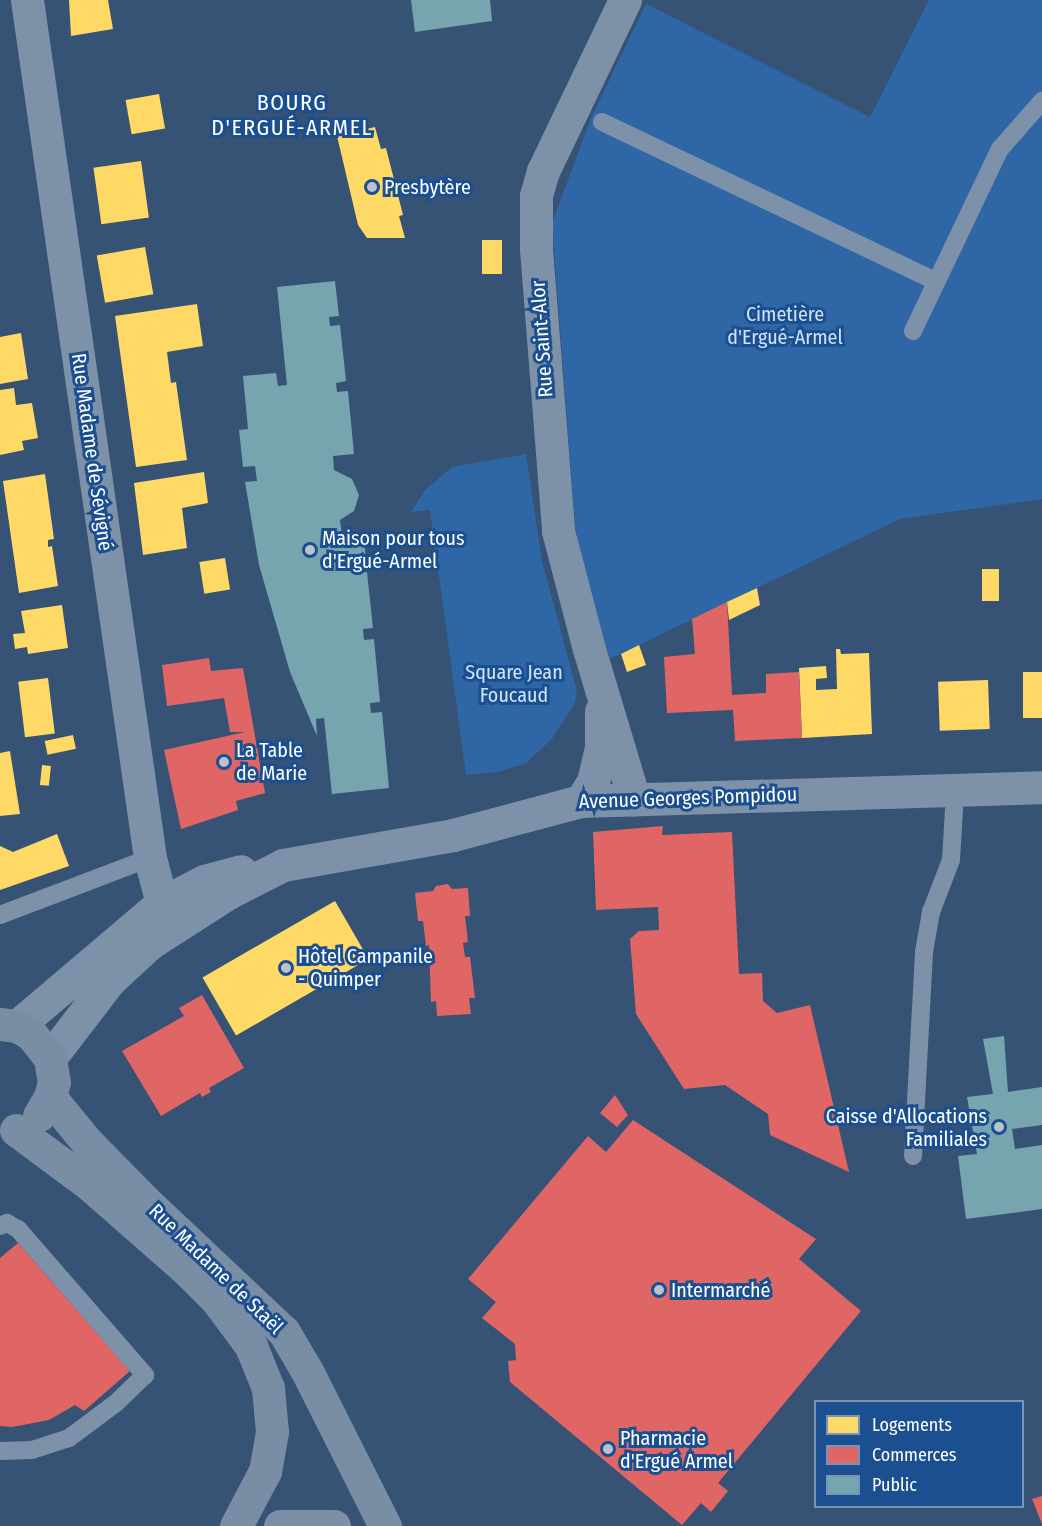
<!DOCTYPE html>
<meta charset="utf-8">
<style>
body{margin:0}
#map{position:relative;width:1042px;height:1526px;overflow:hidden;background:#365274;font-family:"Fira Sans Condensed",sans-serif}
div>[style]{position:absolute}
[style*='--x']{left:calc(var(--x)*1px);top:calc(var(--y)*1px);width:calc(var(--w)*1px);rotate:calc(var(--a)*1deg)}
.green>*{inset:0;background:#2f66a5}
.homes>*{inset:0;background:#ffd966;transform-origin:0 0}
.shops>*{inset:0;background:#e06666}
.public>*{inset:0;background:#76a5af}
.lane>*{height:18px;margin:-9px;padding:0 9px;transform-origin:9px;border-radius:9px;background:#7d92a8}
.street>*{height:33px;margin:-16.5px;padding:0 16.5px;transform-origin:16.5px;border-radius:16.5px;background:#7d92a8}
.secondary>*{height:33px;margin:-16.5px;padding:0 16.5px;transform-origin:16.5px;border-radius:16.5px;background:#798da4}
.primary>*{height:33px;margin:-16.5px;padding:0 16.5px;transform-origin:16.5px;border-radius:16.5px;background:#7d8ea7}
.dots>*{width:16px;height:16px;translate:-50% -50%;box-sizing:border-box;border:3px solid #1b4f8f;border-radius:50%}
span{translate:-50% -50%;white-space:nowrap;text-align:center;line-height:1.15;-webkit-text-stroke:6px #1b4f8f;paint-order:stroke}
.poi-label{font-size:20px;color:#fff}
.left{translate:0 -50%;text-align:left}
.right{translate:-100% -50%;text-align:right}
.park-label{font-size:20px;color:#cfe3fa}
.street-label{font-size:20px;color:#fff}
.quarter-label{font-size:22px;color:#fff;letter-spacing:1.5px}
.legend{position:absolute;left:814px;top:1400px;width:210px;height:108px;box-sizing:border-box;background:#1b4f8f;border:2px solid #7695bc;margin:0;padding:8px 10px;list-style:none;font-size:18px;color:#fff}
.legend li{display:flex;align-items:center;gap:12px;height:30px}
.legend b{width:30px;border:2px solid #7695bc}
</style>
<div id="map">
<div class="green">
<div style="clip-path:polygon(929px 0,1042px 0,1042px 499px,900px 519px,610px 659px,585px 581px,575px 525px,552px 223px,591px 118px,646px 4px,870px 117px)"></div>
<div style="clip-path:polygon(526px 454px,542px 561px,577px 691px,575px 703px,552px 739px,526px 763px,498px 772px,466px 775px,430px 510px,411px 512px,425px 490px,452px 467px)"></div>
</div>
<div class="homes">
<div style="clip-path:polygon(69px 0,108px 0,113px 29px,71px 36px)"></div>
<div style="left:159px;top:94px;width:35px;height:34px;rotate:80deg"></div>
<div style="clip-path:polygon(375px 127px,381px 149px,386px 148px,403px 215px,399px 216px,405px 238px,367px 238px,358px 225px,337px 136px)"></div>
<div style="left:141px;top:161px;width:57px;height:48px;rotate:82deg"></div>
<div style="left:482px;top:240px;width:20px;height:34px"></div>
<div style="left:145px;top:247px;width:48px;height:49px;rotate:80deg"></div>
<div style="clip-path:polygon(197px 304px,203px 346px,167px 352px,171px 383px,176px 382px,187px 460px,136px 467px,115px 316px)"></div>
<div style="clip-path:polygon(21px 333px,28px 379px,0 384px,0 337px)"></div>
<div style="clip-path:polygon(14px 388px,16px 405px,32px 403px,38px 438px,22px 441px,24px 450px,0 455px,0 390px)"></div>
<div style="clip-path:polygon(204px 472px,208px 503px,182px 508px,187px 548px,143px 555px,134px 483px)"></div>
<div style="clip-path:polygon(45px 474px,54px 539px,48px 540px,48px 547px,52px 546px,58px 586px,19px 593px,3px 481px)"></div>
<div style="left:225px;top:558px;width:32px;height:26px;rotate:81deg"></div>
<div style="left:982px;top:569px;width:17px;height:32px"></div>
<div style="clip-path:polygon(757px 588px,760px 605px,729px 620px,727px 602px)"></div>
<div style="clip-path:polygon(62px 605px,68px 648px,28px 654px,27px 647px,15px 649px,13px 634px,25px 633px,21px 611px)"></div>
<div style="clip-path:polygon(639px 645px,646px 665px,627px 672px,621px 654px)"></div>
<div style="clip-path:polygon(836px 649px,840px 649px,841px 654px,869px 653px,872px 734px,802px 738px,799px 668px,826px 666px,827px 678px,816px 679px,816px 690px,837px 689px)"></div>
<div style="left:1042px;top:672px;width:46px;height:19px;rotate:90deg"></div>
<div style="left:48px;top:678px;width:56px;height:30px;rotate:83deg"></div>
<div style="left:988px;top:680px;width:49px;height:50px;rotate:88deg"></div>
<div style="left:73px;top:735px;width:14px;height:29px;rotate:78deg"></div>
<div style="clip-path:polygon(10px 751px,20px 814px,0 816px,0 753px)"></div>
<div style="left:42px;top:765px;width:9px;height:20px;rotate:6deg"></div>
<div style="clip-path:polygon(57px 834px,69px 866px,0 890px,0 846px,13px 852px)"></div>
<div style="left:335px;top:901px;width:67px;height:153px;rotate:60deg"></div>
</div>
<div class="shops">
<div style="clip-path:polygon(727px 602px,732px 695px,766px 693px,766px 674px,799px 672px,802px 738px,735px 741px,733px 710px,667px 713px,664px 657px,695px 654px,692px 619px)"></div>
<div style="clip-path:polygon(209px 658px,211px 671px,243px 668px,265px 793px,236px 801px,238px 810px,181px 829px,164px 750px,245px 732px,230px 732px,224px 698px,167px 706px,162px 665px)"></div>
<div style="clip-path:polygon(663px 826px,662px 835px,732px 832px,739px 974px,762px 973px,763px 1001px,777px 1013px,810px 1005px,849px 1172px,770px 1135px,768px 1114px,725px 1085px,684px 1089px,636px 1014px,630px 939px,639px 931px,659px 930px,658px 907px,596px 910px,593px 832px)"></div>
<div style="clip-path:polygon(448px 884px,452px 889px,468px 888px,470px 916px,465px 916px,468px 942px,463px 943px,465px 957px,470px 957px,475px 998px,469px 998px,471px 1014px,437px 1016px,436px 1001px,431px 1002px,429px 945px,426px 946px,423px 921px,418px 921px,415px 893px,433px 891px,436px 886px)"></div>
<div style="clip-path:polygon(202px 995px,244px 1068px,209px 1088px,211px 1092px,202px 1097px,200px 1093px,161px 1116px,122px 1051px,184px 1016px,179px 1008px)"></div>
<div style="clip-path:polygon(615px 1095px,628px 1115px,617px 1127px,600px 1113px)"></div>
<div style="clip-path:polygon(633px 1120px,816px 1239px,799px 1259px,861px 1311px,718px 1483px,728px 1491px,711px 1512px,701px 1503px,682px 1525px,510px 1382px,508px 1361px,516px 1360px,515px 1344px,482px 1318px,496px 1302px,468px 1279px,588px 1136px,606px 1152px)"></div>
<div style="clip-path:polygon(18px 1243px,130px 1371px,84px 1411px,75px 1405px,49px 1420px,12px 1427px,0 1426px,0 1258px)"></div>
<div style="clip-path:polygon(1042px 1496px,1042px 1524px,1032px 1499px)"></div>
</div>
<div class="public">
<div style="clip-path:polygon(411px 0,490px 0,492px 21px,415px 32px)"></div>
<div style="clip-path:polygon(335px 281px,339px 316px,329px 317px,330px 326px,340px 325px,346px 381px,336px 383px,337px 392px,348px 391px,354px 454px,333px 456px,334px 470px,352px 479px,359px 495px,354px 511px,340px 520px,342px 536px,364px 534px,366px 564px,355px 564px,357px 573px,367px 572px,373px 628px,363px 629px,364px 640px,374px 639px,380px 702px,370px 703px,371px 713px,382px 712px,389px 788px,332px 794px,324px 718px,316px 719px,317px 736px,290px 672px,259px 565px,245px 482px,257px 481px,255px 466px,243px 467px,239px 430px,248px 429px,243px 376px,276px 373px,278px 386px,287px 385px,277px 287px)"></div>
<div style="clip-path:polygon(1004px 1036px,1008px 1092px,1042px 1087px,1042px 1125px,1012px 1129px,1015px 1149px,1042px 1145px,1042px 1209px,966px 1219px,958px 1156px,977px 1154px,967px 1097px,993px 1094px,983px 1039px)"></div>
</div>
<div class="lane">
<div style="--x:602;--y:122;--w:370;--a:25.5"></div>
<div style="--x:913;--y:331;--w:202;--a:-64.5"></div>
<div style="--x:1000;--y:149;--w:64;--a:-48.8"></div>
<div style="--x:0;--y:915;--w:160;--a:-20.8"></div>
<div style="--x:913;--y:1156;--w:204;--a:-86.9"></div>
<div style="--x:924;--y:952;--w:41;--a:-80.1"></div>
<div style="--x:931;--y:912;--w:56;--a:-69"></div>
<div style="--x:951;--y:860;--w:68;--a:-86.6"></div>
<div style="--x:0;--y:1226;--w:8;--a:-23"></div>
<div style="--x:7;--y:1223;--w:13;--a:29"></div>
<div style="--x:18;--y:1229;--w:194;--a:49"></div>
<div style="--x:145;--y:1375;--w:40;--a:136"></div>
<div style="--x:116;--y:1403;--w:59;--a:143.3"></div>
<div style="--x:69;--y:1438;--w:39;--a:162"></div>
<div style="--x:32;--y:1450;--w:32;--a:178"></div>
</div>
<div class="street">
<div style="--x:27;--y:0;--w:867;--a:81.84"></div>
<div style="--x:150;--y:858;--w:47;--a:75.1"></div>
<div style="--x:625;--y:0;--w:190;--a:115.6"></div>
<div style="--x:543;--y:171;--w:26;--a:106"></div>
<div style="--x:536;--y:196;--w:53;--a:90"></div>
<div style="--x:536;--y:249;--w:283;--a:85.5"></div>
<div style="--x:558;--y:531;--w:122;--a:75.3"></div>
<div style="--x:589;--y:649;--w:157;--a:73.3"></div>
<div style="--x:581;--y:801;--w:22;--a:-58"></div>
<div style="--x:593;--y:782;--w:36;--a:-77"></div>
<div style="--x:601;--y:747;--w:36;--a:-90"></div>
<div style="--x:17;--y:1026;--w:190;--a:-40.3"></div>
<div style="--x:162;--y:903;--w:47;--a:-27.6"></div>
<div style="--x:204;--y:881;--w:38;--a:-15"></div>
<div style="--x:50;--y:1058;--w:97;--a:-52.5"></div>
<div style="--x:109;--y:981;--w:56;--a:-42.8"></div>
<div style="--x:150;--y:943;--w:93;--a:-32.7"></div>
<div style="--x:228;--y:893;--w:62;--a:-27"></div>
<div style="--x:283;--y:865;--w:173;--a:-10"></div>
<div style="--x:453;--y:835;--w:132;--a:-14.9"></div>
<div style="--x:581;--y:801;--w:461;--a:-1.7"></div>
</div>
<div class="secondary">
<div style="--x:0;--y:1024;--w:17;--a:7"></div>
<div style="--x:17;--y:1026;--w:16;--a:30"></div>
<div style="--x:31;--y:1034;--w:31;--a:52"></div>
<div style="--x:50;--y:1058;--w:24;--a:81"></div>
<div style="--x:54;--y:1082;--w:16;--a:105"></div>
<div style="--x:50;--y:1097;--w:21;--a:121"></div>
<div style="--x:50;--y:1097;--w:57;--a:50.7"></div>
<div style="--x:86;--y:1141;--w:86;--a:45.5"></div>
<div style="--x:146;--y:1202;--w:190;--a:43.3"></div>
<div style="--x:284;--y:1332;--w:45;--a:59.5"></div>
<div style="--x:307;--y:1371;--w:174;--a:63.3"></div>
<div style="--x:16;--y:1130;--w:91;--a:36.5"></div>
<div style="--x:89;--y:1184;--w:130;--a:41.3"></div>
<div style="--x:187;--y:1270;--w:41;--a:45"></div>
<div style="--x:216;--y:1299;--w:59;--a:53.3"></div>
<div style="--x:251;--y:1346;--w:45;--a:68"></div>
<div style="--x:268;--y:1388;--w:44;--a:84.8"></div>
<div style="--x:272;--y:1432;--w:40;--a:100"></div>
<div style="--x:265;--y:1471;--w:62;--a:117.8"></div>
</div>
<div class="primary">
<div style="--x:280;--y:1526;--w:54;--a:0"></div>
</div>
<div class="dots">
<div style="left:372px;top:187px;background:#b9c2ce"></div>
<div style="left:310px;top:550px;background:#b9c2ce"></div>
<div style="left:224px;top:762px;background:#b9c2ce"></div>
<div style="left:286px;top:968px;background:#b9c2ce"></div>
<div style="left:999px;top:1127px;background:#b9c2ce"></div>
<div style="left:659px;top:1290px;background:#b9c2ce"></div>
<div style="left:608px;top:1449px;background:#b9c2ce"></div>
</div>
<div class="poi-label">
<span class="left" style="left:384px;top:187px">Presbytère</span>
<span class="left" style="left:322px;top:550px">Maison pour tous<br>d'Ergué-Armel</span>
<span class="left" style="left:236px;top:762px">La Table<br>de Marie</span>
<span class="left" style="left:298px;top:968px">Hôtel Campanile<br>- Quimper</span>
<span class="right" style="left:987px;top:1128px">Caisse d'Allocations<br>Familiales</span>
<span class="left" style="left:671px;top:1290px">Intermarché</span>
<span class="left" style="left:620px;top:1450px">Pharmacie<br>d'Ergué Armel</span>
</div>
<div class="park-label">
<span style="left:785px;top:326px">Cimetière<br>d'Ergué-Armel</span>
<span style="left:514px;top:684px">Square Jean<br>Foucaud</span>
</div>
<div class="street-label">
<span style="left:542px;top:339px;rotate:-94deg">Rue Saint-Alor</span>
<span style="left:92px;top:452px;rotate:82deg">Rue Madame de Sévigné</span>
<span style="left:688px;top:798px;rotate:-2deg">Avenue Georges Pompidou</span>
<span style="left:216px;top:1269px;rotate:44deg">Rue Madame de Staël</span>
</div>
<div class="quarter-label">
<span style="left:292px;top:115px">BOURG<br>D'ERGUÉ-ARMEL</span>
</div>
<ul class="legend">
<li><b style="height:16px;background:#ffd966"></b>Logements</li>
<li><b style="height:16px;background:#e06666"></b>Commerces</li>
<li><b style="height:16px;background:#76a5af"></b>Public</li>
</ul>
</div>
